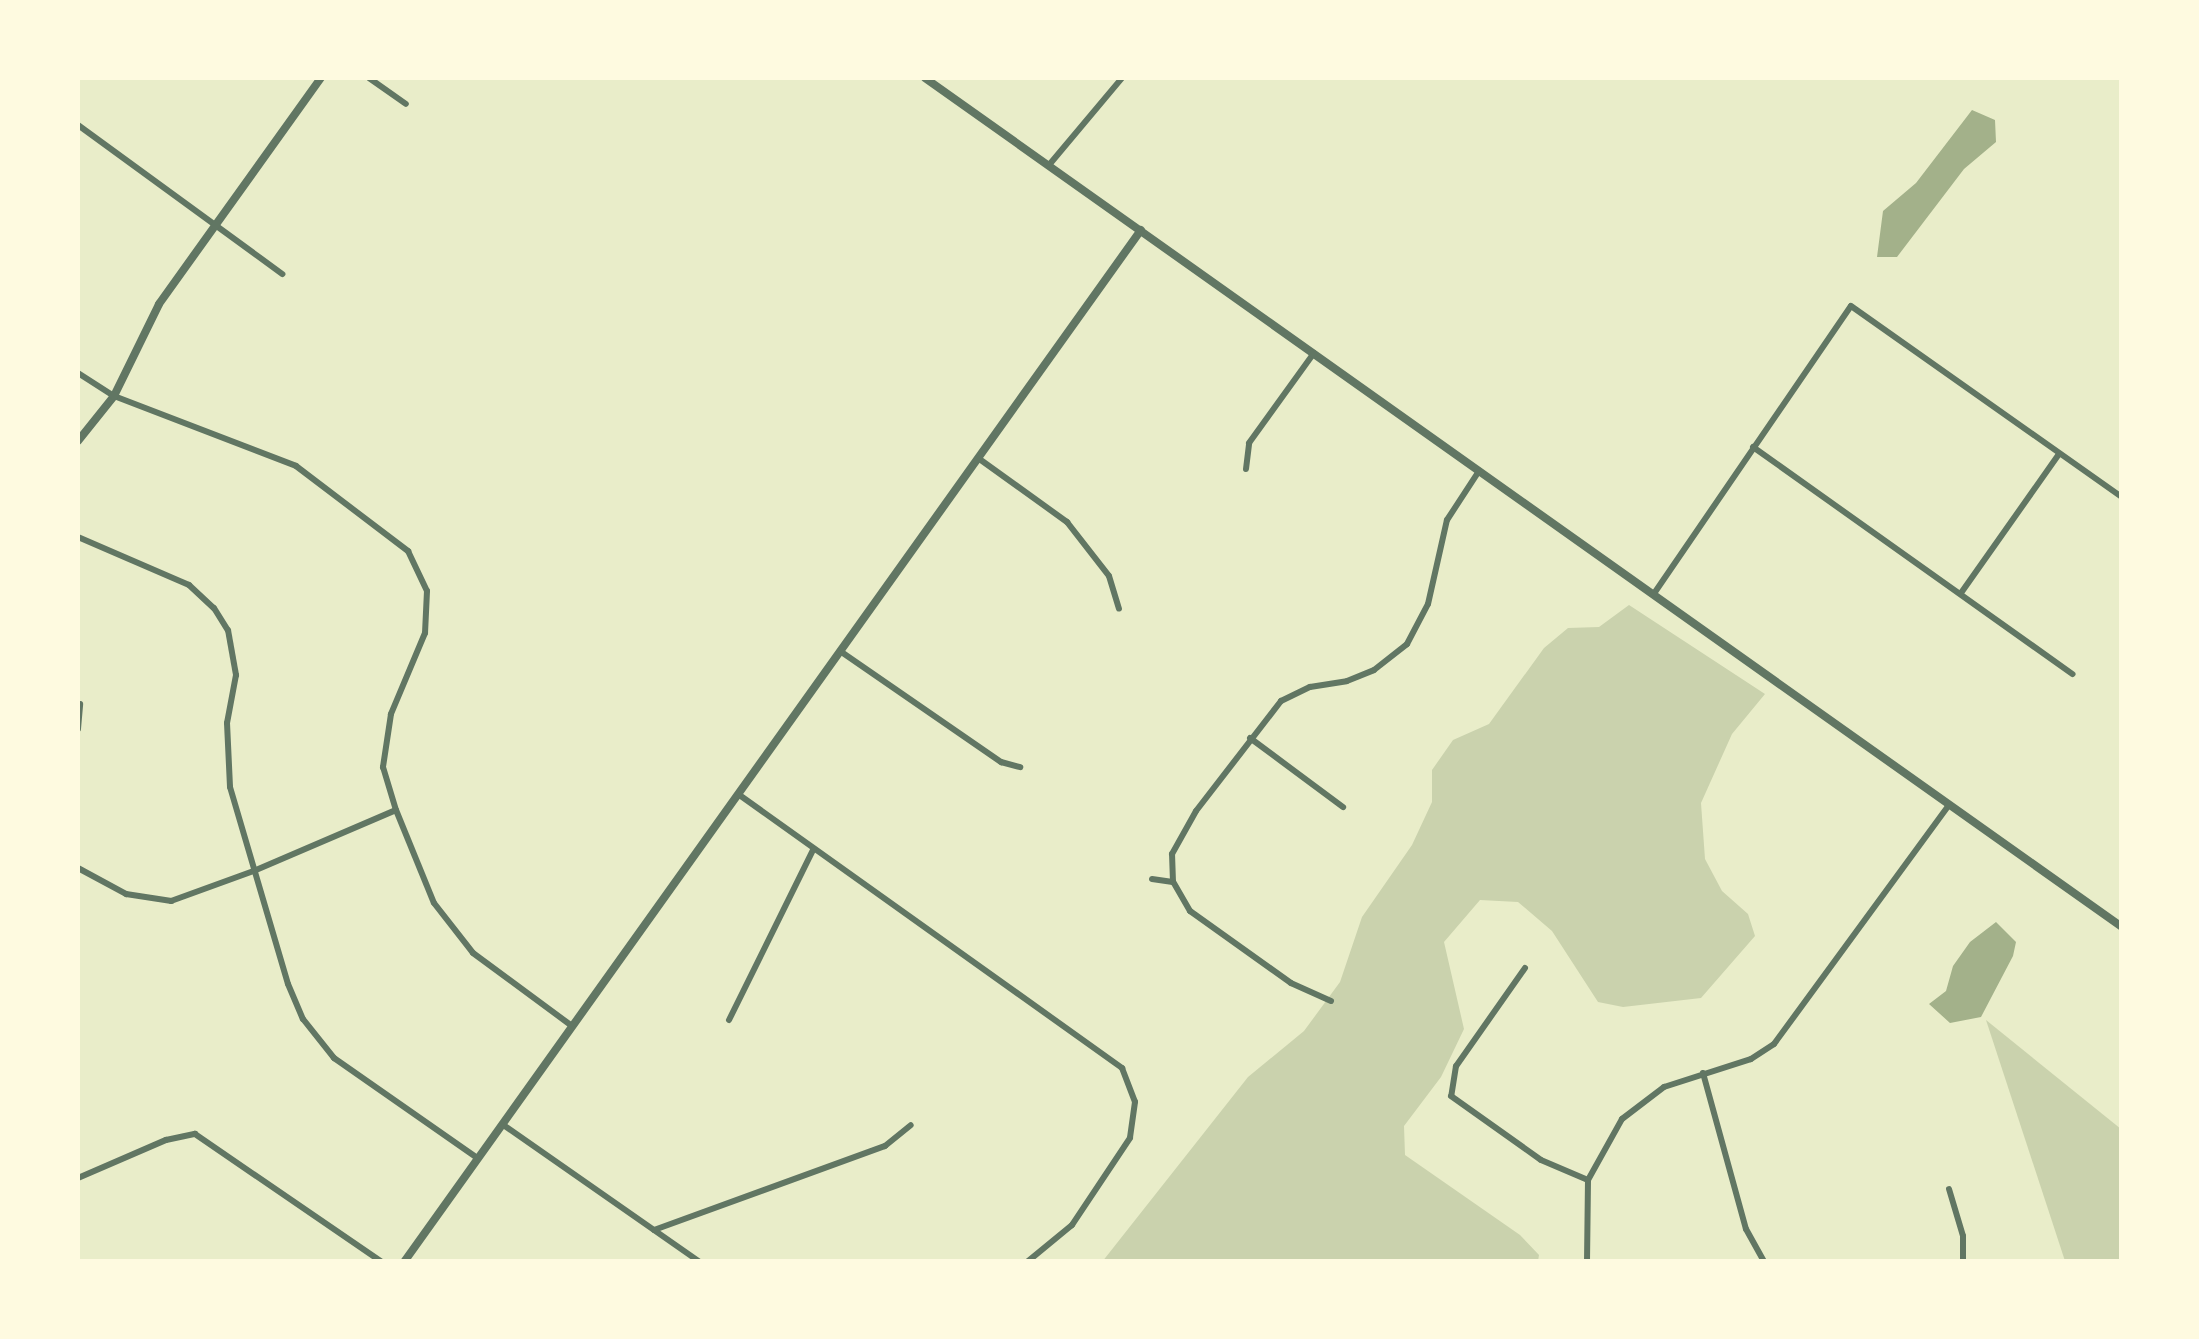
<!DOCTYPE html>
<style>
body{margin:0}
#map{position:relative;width:2199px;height:1339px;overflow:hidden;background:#e9edc9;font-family:"PT Sans",sans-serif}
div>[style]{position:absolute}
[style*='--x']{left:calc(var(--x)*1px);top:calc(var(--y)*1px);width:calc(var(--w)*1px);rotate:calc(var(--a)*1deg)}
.green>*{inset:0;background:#cad2ad}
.water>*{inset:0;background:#a3b18a}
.minor>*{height:6px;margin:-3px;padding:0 3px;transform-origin:3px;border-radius:3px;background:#617663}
.tertiary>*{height:8px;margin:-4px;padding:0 4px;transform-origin:4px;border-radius:4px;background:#617663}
span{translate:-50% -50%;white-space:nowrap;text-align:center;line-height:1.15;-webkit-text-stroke:9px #fefae0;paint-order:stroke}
.frame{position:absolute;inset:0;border:80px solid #fefae0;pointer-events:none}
</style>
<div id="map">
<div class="green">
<div style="clip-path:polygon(1629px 605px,1765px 694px,1732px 734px,1701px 803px,1705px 859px,1722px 891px,1748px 914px,1755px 936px,1701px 998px,1623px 1007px,1598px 1002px,1552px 931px,1518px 902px,1480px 900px,1444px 942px,1464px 1029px,1441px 1077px,1404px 1126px,1405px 1155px,1520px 1235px,1539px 1255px,1538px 1261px,1102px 1262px,1248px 1077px,1304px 1031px,1340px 982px,1362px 917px,1412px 845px,1432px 802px,1432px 770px,1453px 740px,1489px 724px,1544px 648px,1568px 628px,1599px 627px)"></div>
<div style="clip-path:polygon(1986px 1020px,2121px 1129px,2121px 1261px,2065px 1261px)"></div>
</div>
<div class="water">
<div style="clip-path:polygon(1972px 110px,1995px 120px,1996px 142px,1964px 169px,1897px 257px,1877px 257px,1883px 211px,1916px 183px)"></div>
<div style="clip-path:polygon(1996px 922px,2016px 942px,2013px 956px,1981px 1017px,1950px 1023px,1929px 1004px,1946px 991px,1953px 966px,1970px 942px)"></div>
</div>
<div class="minor">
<div style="--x:369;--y:78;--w:45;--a:35.1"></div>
<div style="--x:78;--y:125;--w:253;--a:36.1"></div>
<div style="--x:1049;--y:165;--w:114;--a:-50"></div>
<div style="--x:78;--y:373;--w:43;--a:32.6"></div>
<div style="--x:114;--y:396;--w:195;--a:21"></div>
<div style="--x:296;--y:466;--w:141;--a:37.2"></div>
<div style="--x:408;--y:551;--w:44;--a:64.6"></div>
<div style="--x:427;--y:591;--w:42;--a:92.7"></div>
<div style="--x:425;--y:633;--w:88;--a:112.8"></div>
<div style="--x:391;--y:714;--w:54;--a:98.6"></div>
<div style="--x:383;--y:767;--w:45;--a:73.2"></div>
<div style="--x:396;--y:810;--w:100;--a:67.8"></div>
<div style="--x:434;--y:903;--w:63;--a:52"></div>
<div style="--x:473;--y:953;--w:123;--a:36.4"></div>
<div style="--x:1753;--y:447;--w:392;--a:35.4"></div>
<div style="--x:978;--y:458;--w:110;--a:35.7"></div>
<div style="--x:1067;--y:522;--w:68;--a:52.1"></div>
<div style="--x:1109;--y:576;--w:34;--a:73"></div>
<div style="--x:1246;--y:469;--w:26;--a:-83"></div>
<div style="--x:1249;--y:443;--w:111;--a:-54.2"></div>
<div style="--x:78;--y:537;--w:121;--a:23.4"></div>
<div style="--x:189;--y:585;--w:34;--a:43"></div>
<div style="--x:214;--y:608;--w:26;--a:58"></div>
<div style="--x:228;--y:630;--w:46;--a:79.9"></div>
<div style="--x:236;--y:675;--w:49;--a:100.6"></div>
<div style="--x:227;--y:723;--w:64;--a:87.3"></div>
<div style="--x:230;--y:787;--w:205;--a:73.6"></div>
<div style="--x:288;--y:984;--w:38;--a:67"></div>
<div style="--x:303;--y:1019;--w:50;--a:51.5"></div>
<div style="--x:334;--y:1058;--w:173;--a:34.9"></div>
<div style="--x:1961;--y:593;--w:170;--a:-54.8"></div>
<div style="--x:1653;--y:595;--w:350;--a:-55.6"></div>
<div style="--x:1851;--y:306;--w:332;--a:35.2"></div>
<div style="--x:840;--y:651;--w:196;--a:34.6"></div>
<div style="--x:1001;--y:762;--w:20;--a:15"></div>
<div style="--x:78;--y:729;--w:25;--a:-85"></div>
<div style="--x:1250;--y:738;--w:116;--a:36.6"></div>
<div style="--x:738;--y:794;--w:472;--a:35.5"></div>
<div style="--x:1122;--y:1068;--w:36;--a:69"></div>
<div style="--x:1135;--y:1102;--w:36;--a:98"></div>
<div style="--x:1130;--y:1138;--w:105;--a:123.7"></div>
<div style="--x:1072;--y:1225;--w:58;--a:140.6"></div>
<div style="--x:78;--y:868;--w:55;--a:28.4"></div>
<div style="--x:126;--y:894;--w:46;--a:8.8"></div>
<div style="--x:171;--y:901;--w:90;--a:-20"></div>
<div style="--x:256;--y:870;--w:152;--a:-23.2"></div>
<div style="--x:1152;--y:879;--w:21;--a:8"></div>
<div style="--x:1525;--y:968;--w:120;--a:125.1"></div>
<div style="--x:1456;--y:1066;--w:30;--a:99"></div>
<div style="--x:1451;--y:1096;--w:110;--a:35.4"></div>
<div style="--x:1541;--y:1160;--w:51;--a:23.1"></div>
<div style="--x:1331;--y:1001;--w:44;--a:-155.8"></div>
<div style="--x:1291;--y:983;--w:124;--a:-144.5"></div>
<div style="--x:1190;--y:911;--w:34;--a:-120"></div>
<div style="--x:1173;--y:882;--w:28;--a:-92"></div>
<div style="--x:1172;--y:854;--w:49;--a:-60.8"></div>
<div style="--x:1196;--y:811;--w:139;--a:-52.3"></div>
<div style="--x:1281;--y:701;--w:32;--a:-26"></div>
<div style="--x:1310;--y:687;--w:37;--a:-9"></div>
<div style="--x:1347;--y:681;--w:29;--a:-22"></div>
<div style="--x:1374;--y:670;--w:42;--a:-38.2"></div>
<div style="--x:1407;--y:644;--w:45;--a:-62.3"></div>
<div style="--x:1428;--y:604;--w:86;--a:-77.3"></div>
<div style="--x:1447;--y:520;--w:59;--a:-56.9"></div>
<div style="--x:729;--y:1020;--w:190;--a:-63.7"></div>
<div style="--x:1703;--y:1073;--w:162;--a:74.6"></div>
<div style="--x:1746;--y:1229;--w:38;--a:61"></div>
<div style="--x:502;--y:1124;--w:241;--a:34.9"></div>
<div style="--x:78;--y:1178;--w:96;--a:-23.4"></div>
<div style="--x:166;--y:1140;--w:30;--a:-12"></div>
<div style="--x:195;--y:1134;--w:227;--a:34.4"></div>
<div style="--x:1949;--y:1189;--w:49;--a:73.4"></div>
<div style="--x:1963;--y:1236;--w:26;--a:90"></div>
<div style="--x:654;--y:1230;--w:246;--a:-20"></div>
<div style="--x:885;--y:1146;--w:33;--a:-39"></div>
<div style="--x:1587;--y:1262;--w:82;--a:-89.3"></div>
<div style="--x:1588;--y:1180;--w:70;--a:-60.9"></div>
<div style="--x:1622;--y:1119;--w:53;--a:-37.3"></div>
<div style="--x:1664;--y:1087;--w:91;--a:-17.8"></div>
<div style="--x:1751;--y:1059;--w:27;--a:-33"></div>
<div style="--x:1774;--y:1044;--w:295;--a:-53.8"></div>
</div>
<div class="tertiary">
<div style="--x:925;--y:78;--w:1468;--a:35.35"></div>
<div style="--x:78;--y:441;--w:58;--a:-51.3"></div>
<div style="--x:114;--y:396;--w:102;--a:-63.9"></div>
<div style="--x:159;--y:304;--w:278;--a:-54.4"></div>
<div style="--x:404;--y:1262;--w:1268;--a:-54.47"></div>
</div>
<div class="frame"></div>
</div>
